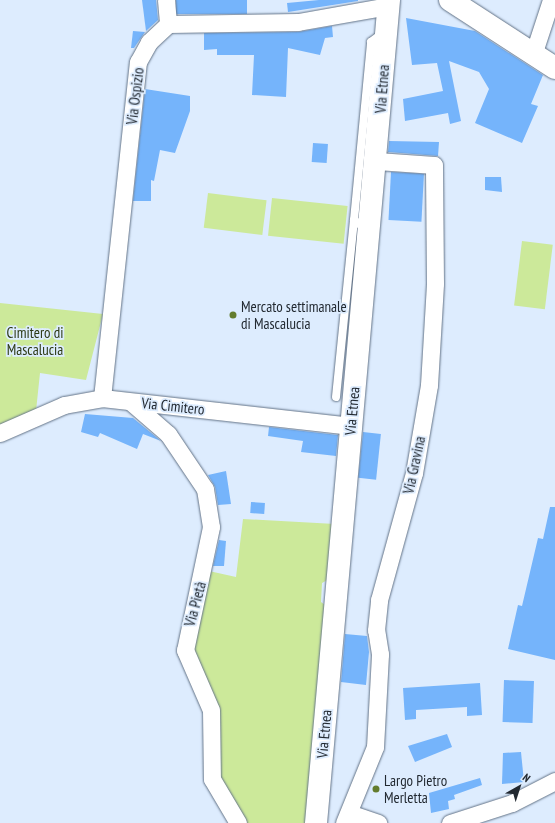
<!DOCTYPE html>
<meta charset="utf-8">
<style>
body{margin:0}
#map{position:relative;width:555px;height:823px;overflow:hidden;background:#ddecfe;font-family:"PT Sans Narrow",sans-serif}
div>[style]{position:absolute}
[style*='--x']{left:calc(var(--x)*1px);top:calc(var(--y)*1px);width:calc(var(--w)*1px);rotate:calc(var(--a)*1deg)}
.green>*{inset:0;background:#cce99a;transform-origin:0 0}
.building>*{inset:0;background:#75b4fb;transform-origin:0 0}
.roads{filter:drop-shadow(0 0 1px #637387) drop-shadow(0 0 1px #637387)}
.lane>*{height:8px;margin:-4px;padding:0 4px;transform-origin:4px;border-radius:4px;background:#fff}
.street>*{height:17px;margin:-8.5px;padding:0 8.5px;transform-origin:8.5px;border-radius:8.5px;background:#fff}
.secondary>*{height:22px;margin:-11px;padding:0 11px;transform-origin:11px;border-radius:11px;background:#fff}
.dots>*{width:11px;height:11px;translate:-50% -50%;box-sizing:border-box;border:2px solid #ddecfe;border-radius:50%}
span{translate:-50% -50%;white-space:nowrap;text-align:center;line-height:1.15;-webkit-text-stroke:3.5px #ddecfe;paint-order:stroke}
.street-label{font-size:15px;color:#222931}
.poi-label{font-size:15px;color:#222931}
.left{translate:0 -50%;text-align:left}
.park-label{font-size:15px;color:#2d3a14}
.north{position:absolute;left:499px;top:767px;width:40px;height:40px;-webkit-text-stroke:3px #ddecfe;paint-order:stroke;rotate:39deg;font-size:11px;font-weight:700;line-height:16px;text-align:center;color:#222931}
.north::after{content:'';display:block;margin:auto;width:14px;height:18px;background:#222931;clip-path:polygon(50% 0,100% 100%,50% 72%,0 100%)}
</style>
<div id="map">
<div class="green">
<div style="left:208px;top:193px;width:59px;height:35px;rotate:7deg"></div>
<div style="left:272px;top:198px;width:76px;height:38px;rotate:6deg"></div>
<div style="left:522px;top:241px;width:31px;height:65px;rotate:7deg"></div>
<div style="clip-path:polygon(0 303px,103px 314px,86px 380px,40px 373px,36px 411px,0 426px)"></div>
<div style="clip-path:polygon(243px 519px,335px 524px,331px 578px,322px 583px,321px 602px,328px 607px,310px 823px,244px 823px,221px 786px,190px 649px,209px 571px,236px 577px)"></div>
</div>
<div class="building">
<div style="clip-path:polygon(142px 0,156px 0,158px 20px,146px 31px)"></div>
<div style="left:176px;top:0;width:71px;height:14px"></div>
<div style="clip-path:polygon(319px 0,358px 0,358px 1px,288px 12px,287px 3px)"></div>
<div style="clip-path:polygon(406px 18px,475px 31px,543px 75px,531px 104px,538px 106px,522px 143px,475px 123px,489px 89px,479px 72px,449px 61px,461px 121px,450px 124px,448px 113px,405px 121px,403px 99px,443px 91px,437px 63px,412px 65px)"></div>
<div style="clip-path:polygon(332px 26px,333px 37px,325px 38px,320px 55px,288px 48px,286px 97px,252px 95px,254px 55px,217px 55px,217px 49px,204px 50px,204px 33px,298px 32px)"></div>
<div style="clip-path:polygon(133px 31px,145px 32px,134px 48px,131px 48px)"></div>
<div style="clip-path:polygon(145px 89px,190px 96px,190px 111px,175px 153px,160px 150px,154px 181px,151px 180px,151px 201px,133px 201px)"></div>
<div style="clip-path:polygon(389px 141px,439px 142px,438px 156px,388px 152px)"></div>
<div style="left:313px;top:143px;width:15px;height:19px;rotate:4deg"></div>
<div style="left:391px;top:172px;width:33px;height:48px;rotate:3deg"></div>
<div style="clip-path:polygon(485px 177px,501px 177px,502px 192px,485px 190px)"></div>
<div style="clip-path:polygon(85px 414px,133px 418px,161px 441px,143px 434px,137px 449px,100px 433px,98px 437px,81px 432px)"></div>
<div style="clip-path:polygon(269px 427px,338px 435px,336px 456px,301px 452px,303px 441px,268px 436px)"></div>
<div style="left:363px;top:432px;width:18px;height:46px;rotate:6deg"></div>
<div style="clip-path:polygon(226px 471px,231px 504px,218px 505px,215px 487px,208px 475px)"></div>
<div style="left:251px;top:502px;width:14px;height:11px;rotate:4deg"></div>
<div style="clip-path:polygon(550px 507px,555px 507px,555px 660px,508px 649px,518px 605px,522px 606px,538px 538px,543px 539px)"></div>
<div style="clip-path:polygon(219px 540px,226px 541px,224px 566px,213px 566px)"></div>
<div style="clip-path:polygon(345px 634px,367px 636px,369px 652px,366px 685px,341px 682px)"></div>
<div style="left:504px;top:680px;width:30px;height:42px;rotate:2deg"></div>
<div style="clip-path:polygon(480px 683px,482px 715px,467px 716px,467px 707px,416px 710px,416px 719px,405px 720px,403px 688px)"></div>
<div style="clip-path:polygon(447px 734px,452px 747px,415px 762px,408px 746px)"></div>
<div style="clip-path:polygon(521px 752px,524px 782px,502px 784px,503px 753px)"></div>
<div style="clip-path:polygon(480px 778px,482px 785px,454px 795px,455px 799px,448px 801px,449px 809px,431px 813px,429px 793px)"></div>
</div>
<div class="roads">
<div class="lane">
<div style="--x:366;--y:229;--w:15;--a:-143"></div>
<div style="--x:354;--y:220;--w:179;--a:-84.5"></div>
<div style="--x:371;--y:42;--w:15;--a:-37"></div>
<div style="--x:336;--y:397;--w:178;--a:-84.2"></div>
</div>
<div class="street">
<div style="--x:166;--y:0;--w:24;--a:85"></div>
<div style="--x:533;--y:55;--w:58;--a:-71.9"></div>
<div style="--x:102;--y:398;--w:338;--a:-83.9"></div>
<div style="--x:138;--y:62;--w:23;--a:-61"></div>
<div style="--x:149;--y:42;--w:26;--a:-43"></div>
<div style="--x:168;--y:24;--w:130;--a:-0.9"></div>
<div style="--x:298;--y:22;--w:91;--a:-10.1"></div>
<div style="--x:131;--y:402;--w:49;--a:40.9"></div>
<div style="--x:168;--y:434;--w:66;--a:56.1"></div>
<div style="--x:205;--y:489;--w:38;--a:81"></div>
<div style="--x:211;--y:527;--w:126;--a:101.9"></div>
<div style="--x:185;--y:650;--w:65;--a:66.6"></div>
<div style="--x:211;--y:710;--w:69;--a:89.2"></div>
<div style="--x:212;--y:779;--w:51;--a:59.4"></div>
<div style="--x:0;--y:433;--w:70;--a:-23.6"></div>
<div style="--x:64;--y:405;--w:39;--a:-10"></div>
<div style="--x:102;--y:398;--w:251;--a:6.4"></div>
<div style="--x:349;--y:813;--w:31;--a:19"></div>
<div style="--x:344;--y:823;--w:82;--a:-67.8"></div>
<div style="--x:375;--y:747;--w:93;--a:-86.9"></div>
<div style="--x:380;--y:654;--w:24;--a:-99"></div>
<div style="--x:376;--y:630;--w:30;--a:-84"></div>
<div style="--x:379;--y:600;--w:132;--a:-74.6"></div>
<div style="--x:414;--y:473;--w:89;--a:-80.3"></div>
<div style="--x:429;--y:385;--w:102;--a:-86.6"></div>
<div style="--x:435;--y:283;--w:118;--a:-90.5"></div>
<div style="--x:434;--y:165;--w:57;--a:-176"></div>
<div style="--x:450;--y:823;--w:65;--a:-17.9"></div>
<div style="--x:512;--y:803;--w:48;--a:-27.1"></div>
</div>
<div class="secondary">
<div style="--x:450;--y:0;--w:125;--a:32.9"></div>
<div style="--x:316;--y:823;--w:826;--a:-84.93"></div>
</div>
</div>
<div class="dots">
<div style="left:233px;top:315px;background:#637c2e"></div>
<div style="left:376px;top:789px;background:#637c2e"></div>
</div>
<div class="street-label">
<span style="left:382px;top:89px;rotate:-86deg">Via Etnea</span>
<span style="left:135px;top:96px;rotate:-83deg">Via Ospizio</span>
<span style="left:173px;top:406px;rotate:6deg">Via Cimitero</span>
<span style="left:352px;top:411px;rotate:-85deg">Via Etnea</span>
<span style="left:414px;top:465px;rotate:-78deg">Via Gravina</span>
<span style="left:195px;top:604px;rotate:-75deg">Via Pietà</span>
<span style="left:324px;top:734px;rotate:-85deg">Via Etnea</span>
</div>
<div class="poi-label">
<span class="left" style="left:241px;top:315px">Mercato settimanale<br>di Mascalucia</span>
<span class="left" style="left:384px;top:789px">Largo Pietro<br>Merletta</span>
</div>
<div class="park-label">
<span style="left:35px;top:341px">Cimitero di<br>Mascalucia</span>
</div>
<div class="north">N</div>
</div>
